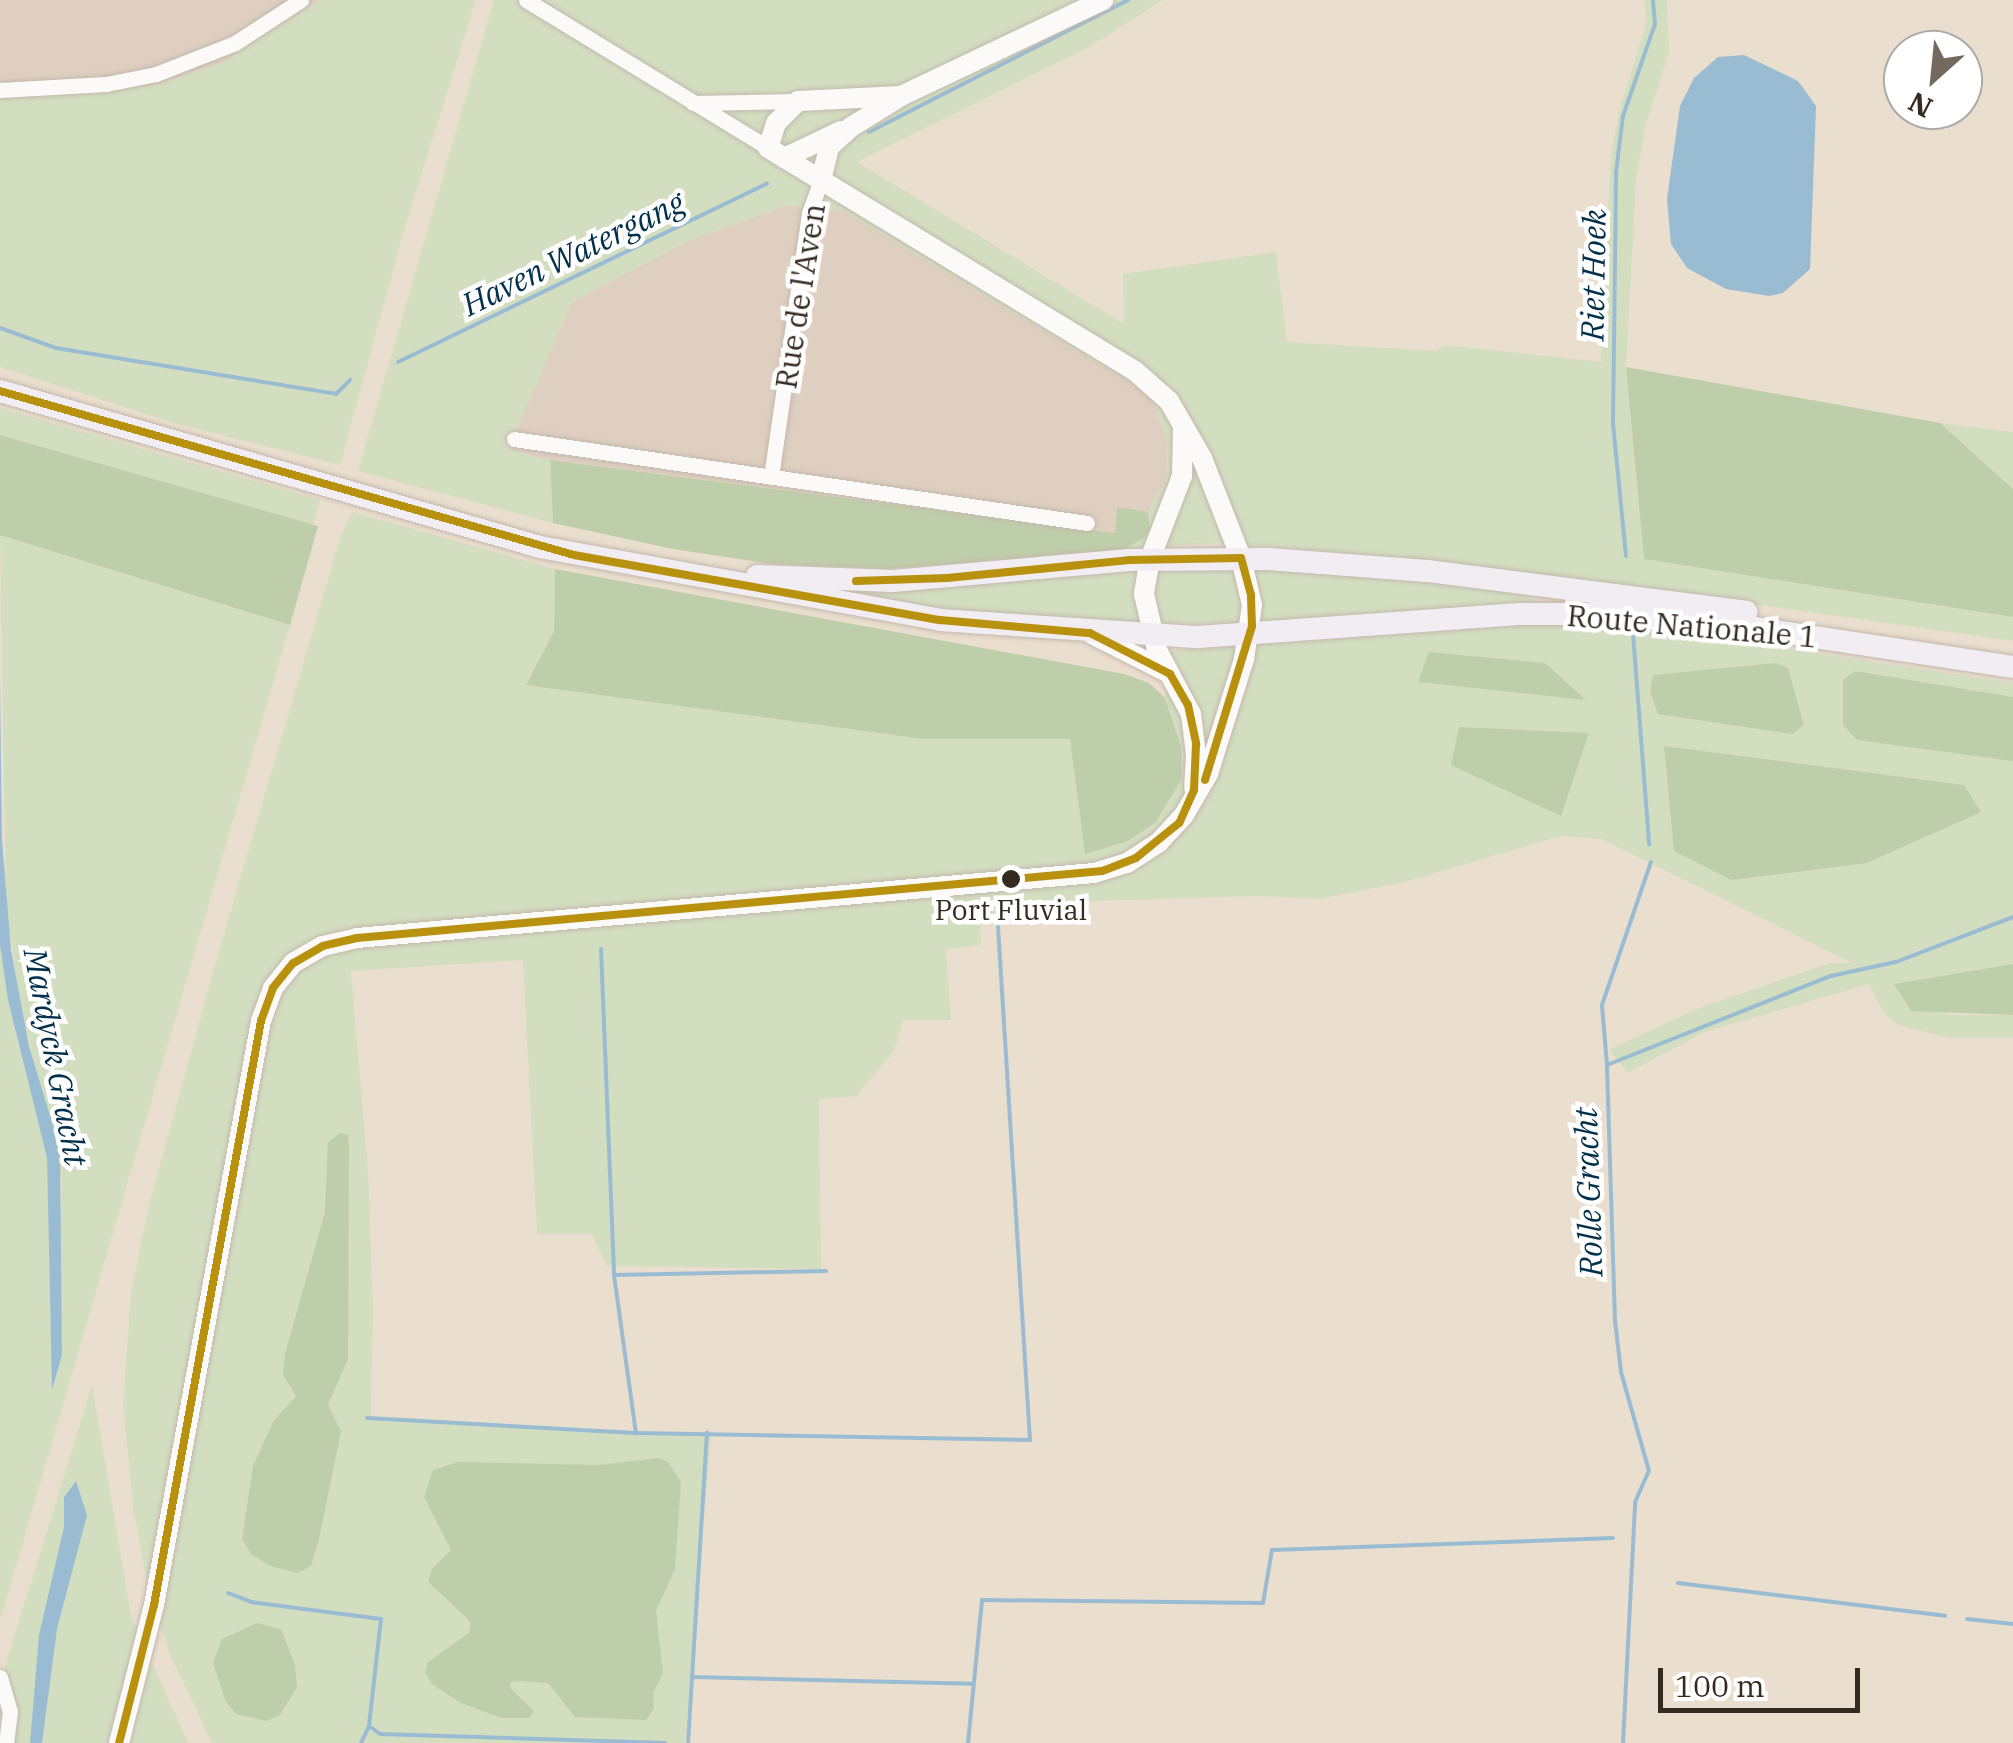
<!DOCTYPE html>
<style>
body{margin:0}
#map{position:relative;width:2013px;height:1743px;overflow:hidden;background:#eadece;font-family:"IBM Plex Serif",serif}
div>[style]{position:absolute}
[style*='--x']{left:calc(var(--x)*1px);top:calc(var(--y)*1px);width:calc(var(--w)*1px);rotate:calc(var(--a)*1deg)}
.industrial>*{inset:0;background:#dfcfc0}
.green>*{inset:0;background:#d3dec0;transform-origin:0 0}
.forest>*{inset:0;background:#bfceaa}
.water>*{inset:0;background:#9abcd3}
.stream>*{height:4px;margin:-2px;padding:0 2px;transform-origin:2px;border-radius:2px;background:#9abcd3}
.roads{filter:drop-shadow(0 0 2px #c2b9ad) drop-shadow(0 0 2px #c2b9ad)}
.street>*{height:15px;margin:-7.5px;padding:0 7.5px;transform-origin:7.5px;border-radius:7.5px;background:#fcfaf8}
.secondary>*{height:20px;margin:-10px;padding:0 10px;transform-origin:10px;border-radius:10px;background:#fcfaf8}
.primary>*{height:22px;margin:-11px;padding:0 11px;transform-origin:11px;border-radius:11px;background:#f2edf2}
.bus-1>*{height:8px;margin:-4px;padding:0 4px;transform-origin:4px;border-radius:4px;background:#b8920e}
.dots>*{width:28px;height:28px;translate:-50% -50%;box-sizing:border-box;border:5px solid #fff;border-radius:50%}
span{translate:-50% -50%;white-space:nowrap;text-align:center;line-height:1.15;-webkit-text-stroke:9px #fff;paint-order:stroke}
.bus-label{font-size:28px;color:#332b20}
.street-label{font-size:30px;color:#332b20}
.water-label{font-size:32px;color:#02304b;font-style:italic}
.north{position:absolute;left:1883px;top:30px;width:100px;height:100px;box-sizing:border-box;background:#fff;border:2px solid #adaaa6;border-radius:50%;rotate:207deg;font-size:28px;font-weight:700;line-height:40px;text-align:center;color:#332b20}
.north::after{content:'';display:block;margin:auto;width:35px;height:45px;background:#736a5d;clip-path:polygon(50% 0,100% 100%,50% 72%,0 100%)}
.scale{position:absolute;left:1658px;top:1668px;width:202px;height:45px;box-sizing:border-box;border:5px solid #332b20;border-top:0;padding-left:12px;font-size:30px;line-height:35px;white-space:nowrap;color:#332b20;-webkit-text-stroke:8px #fff;paint-order:stroke}
</style>
<div id="map">
<div class="industrial">
<div style="clip-path:polygon(0 0,320px 0,223px 62px,153px 86px,0 99px)"></div>
<div style="clip-path:polygon(787px 205px,843px 211px,1151px 395px,1168px 443px,1166px 480px,1148px 512px,1117px 507px,1116px 533px,550px 460px,508px 449px,572px 302px,688px 241px)"></div>
</div>
<div class="green">
<div style="clip-path:polygon(320px 0,476px 0,406px 223px,340px 465px,177px 424px,0 367px,0 99px,154px 86px,223px 62px)"></div>
<div style="clip-path:polygon(494px 0,1163px 0,1089px 47px,857px 162px,1124px 324px,1123px 274px,1276px 252px,1287px 342px,1436px 351px,1445px 345px,1601px 362px,1611px 155px,1619px 111px,1647px 22px,1644px 0,1667px 0,1669px 52px,1645px 128px,1636px 180px,1626px 367px,1644px 559px,2013px 617px,2013px 641px,1648px 589px,1296px 548px,1214px 543px,1123px 549px,1143px 539px,1149px 529px,1148px 512px,1166px 480px,1168px 443px,1151px 395px,843px 211px,787px 205px,688px 241px,572px 302px,508px 449px,550px 460px,553px 523px,358px 471px)"></div>
<div style="left:0;top:408px;width:333px;height:27px;rotate:16deg"></div>
<div style="clip-path:polygon(1940px 423px,2013px 432px,2013px 489px)"></div>
<div style="clip-path:polygon(353px 512px,555px 569px,554px 631px,526px 684px,923px 739px,1071px 739px,1085px 853px,1181px 746px,1165px 698px,1171px 651px,1547px 623px,1649px 628px,2013px 683px,2013px 964px,1894px 984px,1949px 1015px,2013px 1015px,2013px 1038px,1949px 1038px,1896px 1024px,1884px 1014px,1869px 984px,1704px 1032px,1628px 1073px,1609px 1050px,1696px 1009px,1830px 963px,1853px 963px,1601px 839px,1561px 836px,1408px 881px,1320px 899px,1258px 896px,1060px 902px,980px 923px,981px 945px,946px 949px,951px 1020px,903px 1020px,894px 1051px,856px 1096px,819px 1099px,821px 1269px,607px 1266px,592px 1234px,537px 1234px,523px 960px,351px 971px,368px 1172px,373px 1310px,371px 1416px,711px 1436px,685px 1743px,212px 1743px,171px 1657px,148px 1587px,133px 1507px,123px 1405px,131px 1293px,149px 1205px,221px 944px,341px 535px)"></div>
<div style="clip-path:polygon(0 535px,290px 625px,0 1621px,0 945px,15px 1031px,47px 1158px,52px 1385px,62px 1181px,19px 998px,6px 906px)"></div>
<div style="clip-path:polygon(1274px 569px,1506px 591px,1549px 605px,1270px 624px,1140px 623px,964px 618px,852px 594px,853px 588px,926px 589px,1087px 572px)"></div>
<div style="clip-path:polygon(92px 1385px,131px 1616px,188px 1743px,0 1743px,0 1683px)"></div>
</div>
<div class="forest">
<div style="clip-path:polygon(1626px 367px,1940px 423px,2013px 489px,2013px 617px,1644px 559px)"></div>
<div style="clip-path:polygon(0 435px,318px 526px,290px 625px,0 535px)"></div>
<div style="clip-path:polygon(550px 460px,1115px 533px,1117px 507px,1148px 512px,1150px 529px,1143px 539px,1123px 549px,1092px 552px,888px 569px,772px 564px,673px 549px,553px 523px)"></div>
<div style="clip-path:polygon(555px 569px,1124px 674px,1149px 683px,1165px 698px,1181px 746px,1182px 778px,1156px 822px,1128px 841px,1085px 854px,1070px 739px,923px 739px,526px 685px,554px 631px)"></div>
<div style="clip-path:polygon(1429px 652px,1545px 663px,1586px 700px,1418px 682px)"></div>
<div style="clip-path:polygon(1776px 663px,1788px 668px,1804px 725px,1792px 734px,1658px 714px,1650px 691px,1653px 675px)"></div>
<div style="clip-path:polygon(1855px 671px,2013px 697px,2013px 761px,1857px 740px,1843px 725px,1843px 680px)"></div>
<div style="clip-path:polygon(1459px 727px,1589px 733px,1561px 816px,1451px 765px)"></div>
<div style="clip-path:polygon(1664px 746px,1964px 785px,1981px 812px,1867px 863px,1731px 880px,1674px 851px)"></div>
<div style="clip-path:polygon(2013px 964px,2013px 1015px,1911px 1011px,1894px 984px)"></div>
<div style="clip-path:polygon(340px 1133px,348px 1135px,349px 1145px,348px 1359px,328px 1405px,341px 1431px,319px 1539px,311px 1566px,298px 1573px,270px 1566px,251px 1554px,242px 1539px,253px 1466px,274px 1420px,296px 1396px,283px 1375px,285px 1354px,325px 1212px,328px 1142px)"></div>
<div style="clip-path:polygon(659px 1458px,668px 1462px,681px 1482px,675px 1569px,656px 1611px,663px 1673px,653px 1694px,654px 1708px,646px 1720px,575px 1717px,548px 1683px,519px 1681px,511px 1682px,510px 1688px,534px 1711px,529px 1718px,501px 1718px,461px 1703px,432px 1684px,425px 1673px,428px 1662px,469px 1633px,471px 1622px,428px 1582px,432px 1569px,451px 1550px,424px 1497px,433px 1470px,458px 1462px,599px 1465px)"></div>
<div style="clip-path:polygon(257px 1623px,281px 1629px,295px 1665px,297px 1687px,280px 1715px,266px 1721px,236px 1714px,226px 1702px,213px 1663px,222px 1639px)"></div>
</div>
<div class="water">
<div style="clip-path:polygon(1744px 55px,1798px 81px,1816px 106px,1810px 269px,1783px 293px,1769px 296px,1726px 289px,1687px 268px,1671px 244px,1667px 199px,1680px 106px,1694px 78px,1718px 57px)"></div>
<div style="clip-path:polygon(0 679px,2px 840px,11px 950px,29px 1046px,60px 1149px,62px 1355px,52px 1390px,47px 1158px,8px 1000px,0 945px)"></div>
<div style="clip-path:polygon(76px 1481px,87px 1515px,57px 1629px,42px 1743px,30px 1743px,39px 1635px,64px 1527px,64px 1497px)"></div>
</div>
<div class="stream">
<div style="--x:869;--y:132;--w:291;--a:-27"></div>
<div style="--x:0;--y:328;--w:59;--a:19.7"></div>
<div style="--x:56;--y:348;--w:284;--a:9.3"></div>
<div style="--x:336;--y:394;--w:20;--a:-45"></div>
<div style="--x:398;--y:362;--w:410;--a:-25.8"></div>
<div style="--x:1626;--y:556;--w:133;--a:-95.6"></div>
<div style="--x:1613;--y:424;--w:252;--a:-89.3"></div>
<div style="--x:1616;--y:172;--w:56;--a:-82.9"></div>
<div style="--x:1623;--y:116;--w:97;--a:-70.8"></div>
<div style="--x:1655;--y:24;--w:24;--a:-95"></div>
<div style="--x:1633;--y:634;--w:211;--a:85.6"></div>
<div style="--x:601;--y:949;--w:326;--a:87.7"></div>
<div style="--x:614;--y:1275;--w:160;--a:82.1"></div>
<div style="--x:1607;--y:1065;--w:60;--a:-94.8"></div>
<div style="--x:1602;--y:1005;--w:151;--a:-71.1"></div>
<div style="--x:614;--y:1275;--w:212;--a:-1.1"></div>
<div style="--x:367;--y:1418;--w:269;--a:3.2"></div>
<div style="--x:636;--y:1433;--w:394;--a:1"></div>
<div style="--x:1030;--y:1440;--w:514;--a:-93.57"></div>
<div style="--x:1678;--y:1583;--w:269;--a:7"></div>
<div style="--x:228;--y:1593;--w:25;--a:21"></div>
<div style="--x:251;--y:1602;--w:131;--a:7.5"></div>
<div style="--x:381;--y:1619;--w:108;--a:96.4"></div>
<div style="--x:369;--y:1726;--w:19;--a:115"></div>
<div style="--x:1967;--y:1619;--w:46;--a:6.2"></div>
<div style="--x:692;--y:1677;--w:280;--a:1.4"></div>
<div style="--x:369;--y:1726;--w:14;--a:36"></div>
<div style="--x:380;--y:1734;--w:285;--a:1.8"></div>
<div style="--x:688;--y:1743;--w:311;--a:-86.5"></div>
<div style="--x:968;--y:1743;--w:144;--a:-84.4"></div>
<div style="--x:982;--y:1600;--w:281;--a:0.6"></div>
<div style="--x:1263;--y:1603;--w:54;--a:-80.4"></div>
<div style="--x:1272;--y:1550;--w:341;--a:-2"></div>
<div style="--x:1623;--y:1743;--w:241;--a:-87.1"></div>
<div style="--x:1635;--y:1502;--w:34;--a:-66"></div>
<div style="--x:1649;--y:1471;--w:103;--a:-105.8"></div>
<div style="--x:1621;--y:1372;--w:51;--a:-96.7"></div>
<div style="--x:1615;--y:1321;--w:256;--a:-91.8"></div>
<div style="--x:1607;--y:1065;--w:241;--a:-21.7"></div>
<div style="--x:1831;--y:976;--w:66;--a:-12.2"></div>
<div style="--x:1896;--y:962;--w:125;--a:-21"></div>
</div>
<div class="roads">
<div class="street">
<div style="--x:526;--y:0;--w:284;--a:31.4"></div>
<div style="--x:0;--y:90;--w:106;--a:-3.2"></div>
<div style="--x:106;--y:84;--w:51;--a:-11.3"></div>
<div style="--x:156;--y:74;--w:85;--a:-21.4"></div>
<div style="--x:235;--y:43;--w:79;--a:-33.1"></div>
<div style="--x:693;--y:103;--w:105;--a:-1.1"></div>
<div style="--x:514;--y:439;--w:579;--a:8.34"></div>
<div style="--x:771;--y:477;--w:267;--a:-81.8"></div>
<div style="--x:809;--y:213;--w:35;--a:-70"></div>
<div style="--x:0;--y:1677;--w:35;--a:74"></div>
<div style="--x:10;--y:1711;--w:32;--a:97"></div>
</div>
<div class="secondary">
<div style="--x:784;--y:158;--w:63;--a:-25.3"></div>
<div style="--x:821;--y:180;--w:34;--a:-76"></div>
<div style="--x:829;--y:147;--w:30;--a:-42"></div>
<div style="--x:851;--y:127;--w:59;--a:-31.8"></div>
<div style="--x:901;--y:96;--w:224;--a:-25.4"></div>
<div style="--x:1183;--y:426;--w:50;--a:91.1"></div>
<div style="--x:1182;--y:476;--w:89;--a:111.1"></div>
<div style="--x:1150;--y:559;--w:36;--a:100"></div>
<div style="--x:1144;--y:594;--w:57;--a:76.9"></div>
<div style="--x:1157;--y:650;--w:72;--a:62"></div>
<div style="--x:1191;--y:714;--w:40;--a:82.9"></div>
<div style="--x:1196;--y:754;--w:34;--a:93"></div>
<div style="--x:1092;--y:634;--w:86;--a:26.9"></div>
<div style="--x:119;--y:1743;--w:142;--a:-75.8"></div>
<div style="--x:154;--y:1605;--w:594;--a:-79.62"></div>
<div style="--x:261;--y:1021;--w:35;--a:-70"></div>
<div style="--x:273;--y:988;--w:32;--a:-51"></div>
<div style="--x:293;--y:963;--w:34;--a:-30"></div>
<div style="--x:323;--y:946;--w:35;--a:-13"></div>
<div style="--x:357;--y:938;--w:740;--a:-5.04"></div>
<div style="--x:1094;--y:873;--w:34;--a:-17"></div>
<div style="--x:1127;--y:863;--w:38;--a:-33"></div>
<div style="--x:1159;--y:842;--w:37;--a:-47"></div>
<div style="--x:1184;--y:815;--w:48;--a:-59.7"></div>
<div style="--x:1208;--y:774;--w:121;--a:-72.6"></div>
<div style="--x:1244;--y:659;--w:55;--a:-81.6"></div>
<div style="--x:1252;--y:605;--w:48;--a:-103.2"></div>
<div style="--x:1241;--y:558;--w:107;--a:-111.3"></div>
<div style="--x:1202;--y:458;--w:66;--a:-120.1"></div>
<div style="--x:1169;--y:401;--w:45;--a:-138.6"></div>
<div style="--x:1135;--y:371;--w:429;--a:-148.7"></div>
<div style="--x:768;--y:148;--w:26;--a:-72"></div>
<div style="--x:776;--y:123;--w:31;--a:-45"></div>
<div style="--x:798;--y:101;--w:103;--a:-2.8"></div>
</div>
<div class="primary">
<div style="--x:0;--y:391;--w:562;--a:16.11"></div>
<div style="--x:540;--y:547;--w:407;--a:10.3"></div>
<div style="--x:940;--y:620;--w:259;--a:3.8"></div>
<div style="--x:1198;--y:637;--w:325;--a:-4.1"></div>
<div style="--x:1522;--y:614;--w:92;--a:0"></div>
<div style="--x:1614;--y:614;--w:142;--a:5.7"></div>
<div style="--x:1755;--y:628;--w:261;--a:8.6"></div>
<div style="--x:757;--y:576;--w:136;--a:2.1"></div>
<div style="--x:893;--y:581;--w:237;--a:-5.1"></div>
<div style="--x:1129;--y:560;--w:139;--a:-0.4"></div>
<div style="--x:1268;--y:559;--w:160;--a:4.3"></div>
<div style="--x:1428;--y:571;--w:321;--a:7.3"></div>
</div>
</div>
<div class="bus-1">
<div style="--x:0;--y:391;--w:597;--a:15.95"></div>
<div style="--x:574;--y:555;--w:372;--a:10.1"></div>
<div style="--x:940;--y:620;--w:151;--a:5"></div>
<div style="--x:1090;--y:633;--w:90;--a:27.1"></div>
<div style="--x:1170;--y:674;--w:36;--a:60"></div>
<div style="--x:1188;--y:705;--w:40;--a:78"></div>
<div style="--x:1196;--y:744;--w:46;--a:92.5"></div>
<div style="--x:1194;--y:790;--w:36;--a:114"></div>
<div style="--x:1179;--y:823;--w:55;--a:140.9"></div>
<div style="--x:1136;--y:858;--w:36;--a:159"></div>
<div style="--x:1102;--y:871;--w:748;--a:174.86"></div>
<div style="--x:357;--y:938;--w:35;--a:167"></div>
<div style="--x:323;--y:946;--w:34;--a:150"></div>
<div style="--x:293;--y:963;--w:32;--a:129"></div>
<div style="--x:273;--y:988;--w:35;--a:110"></div>
<div style="--x:261;--y:1021;--w:594;--a:100.38"></div>
<div style="--x:154;--y:1605;--w:142;--a:104.2"></div>
<div style="--x:856;--y:581;--w:91;--a:-1.9"></div>
<div style="--x:947;--y:578;--w:183;--a:-5.6"></div>
<div style="--x:1129;--y:560;--w:112;--a:-1"></div>
<div style="--x:1205;--y:780;--w:161;--a:-73"></div>
<div style="--x:1252;--y:626;--w:31;--a:-92"></div>
<div style="--x:1251;--y:595;--w:38;--a:-105"></div>
</div>
<div class="dots">
<div style="left:1011px;top:879px;background:#332b20"></div>
</div>
<div class="bus-label">
<span style="left:1011px;top:910px">Port Fluvial</span>
</div>
<div class="street-label">
<span style="left:800px;top:296px;rotate:-81deg">Rue de l'Aven</span>
<span style="left:1692px;top:626px;rotate:5deg">Route Nationale 1</span>
</div>
<div class="water-label">
<span style="left:573px;top:253px;rotate:-26deg">Haven Watergang</span>
<span style="left:1593px;top:275px;rotate:-89deg">Riet Hoek</span>
<span style="left:56px;top:1057px;rotate:79deg">Mardyck Gracht</span>
<span style="left:1588px;top:1192px;rotate:-92deg">Rolle Gracht</span>
</div>
<div class="north">N</div>
<div class="scale">100 m</div>
</div>
